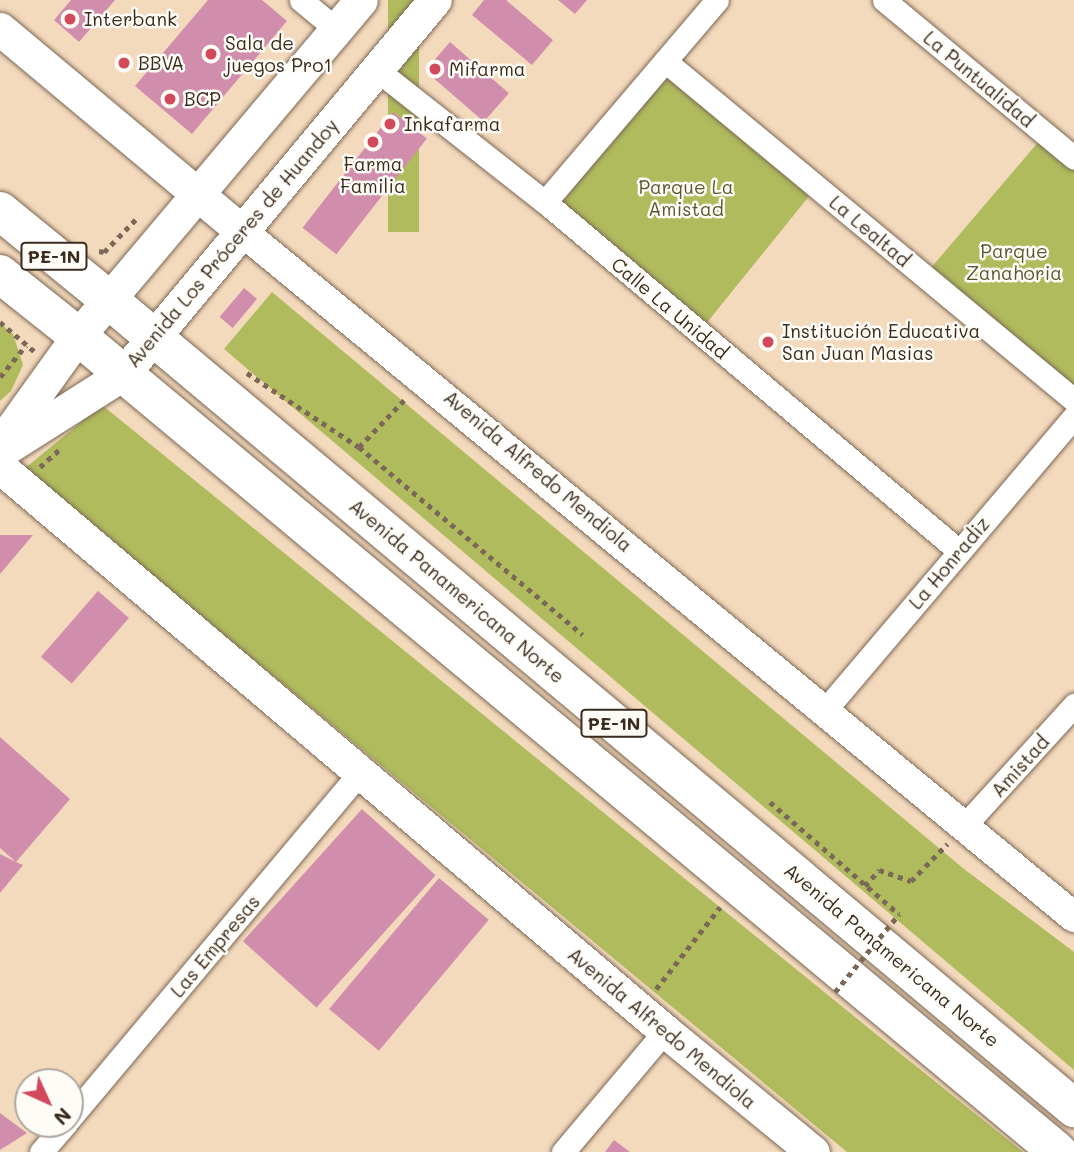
<!DOCTYPE html>
<meta charset="utf-8">
<style>
body{margin:0}
#map{position:relative;width:1074px;height:1152px;overflow:hidden;background:#f4dabd;font-family:Mali,sans-serif}
div>[style]{position:absolute}
[style*='--x']{left:calc(var(--x)*1px);top:calc(var(--y)*1px);width:calc(var(--w)*1px);rotate:calc(var(--a)*1deg)}
.green>*{inset:0;background:#afbb5d;transform-origin:0 0}
.building>*{inset:0;background:#d18dac;transform-origin:0 0}
.path>*{height:4.5px;margin-top:-2.25px;transform-origin:0;background:repeating-linear-gradient(90deg,#7c6856 0 5px,transparent 0 10px)}
.roads{filter:drop-shadow(0 0 2px #7c6856) drop-shadow(0 0 2px #7c6856)}
.minor>*{height:23px;margin:-11.5px;padding:0 11.5px;transform-origin:11.5px;border-radius:11.5px;background:#fff}
.tertiary>*{height:30px;margin:-15px;padding:0 15px;transform-origin:15px;border-radius:15px;background:#fff}
.secondary>*{height:33px;margin:-16.5px;padding:0 16.5px;transform-origin:16.5px;border-radius:16.5px;background:#fff}
.trunk>*{height:38px;margin:-19px;padding:0 19px;transform-origin:19px;border-radius:19px;background:#fff}
.motorway>*{height:38px;margin:-19px;padding:0 19px;transform-origin:19px;border-radius:19px;background:#fff}
.path-bridge>*{height:4.5px;margin-top:-2.25px;transform-origin:0;background:repeating-linear-gradient(90deg,#7c6856 0 5px,transparent 0 10px)}
.dots>*{width:19px;height:19px;translate:-50% -50%;box-sizing:border-box;border:4px solid #fdfcf7;border-radius:50%}
span{translate:-50% -50%;white-space:nowrap;text-align:center;line-height:1.15;-webkit-text-stroke:5px #fdfcf7;paint-order:stroke}
.shield-label span{padding:2px 5px;background:#fdfcf7;border:2px solid;border-radius:5px;-webkit-text-stroke-width:0}
.shield-label{font-size:18px;color:#3b2a1e;font-weight:700}
.poi-label{font-size:19px;color:#3b2a1e}
.left{translate:0 -50%;text-align:left}
.street-label{font-size:19px;color:#3b2a1e}
.park-label{font-size:19px;color:#5e5631}
.north{position:absolute;left:14px;top:1068px;width:70px;height:70px;box-sizing:border-box;background:#fdfcf7;border:2px solid #afa8a0;border-radius:50%;rotate:135deg;font-size:19px;font-weight:700;line-height:28px;text-align:center;color:#3b2a1e}
.north::after{content:'';display:block;margin:auto;width:24px;height:32px;background:#d1495b;clip-path:polygon(50% 0,100% 100%,50% 72%,0 100%)}
</style>
<div id="map">
<div class="green">
<div style="left:388px;top:0;width:31px;height:232px"></div>
<div style="left:667px;top:73px;width:188px;height:170px;rotate:39deg"></div>
<div style="clip-path:polygon(1040px 140px,1074px 168px,1074px 389px,930px 269px)"></div>
<div style="clip-path:polygon(272px 292px,964px 869px,1074px 952px,1074px 1070px,224px 349px)"></div>
<div style="clip-path:polygon(0 323px,13px 334px,23px 365px,11px 391px,0 401px)"></div>
<div style="clip-path:polygon(102px 405px,871px 1030px,1023px 1152px,847px 1152px,24px 469px)"></div>
</div>
<div class="building">
<div style="clip-path:polygon(71px 0,115px 0,79px 42px,54px 20px)"></div>
<div style="clip-path:polygon(208px 0,262px 0,287px 21px,192px 134px,135px 86px)"></div>
<div style="clip-path:polygon(484px 0,506px 0,553px 40px,532px 65px,472px 15px)"></div>
<div style="clip-path:polygon(558px 0,587px 0,575px 14px)"></div>
<div style="left:450px;top:42px;width:78px;height:38px;rotate:41deg"></div>
<div style="left:393px;top:112px;width:43px;height:147px;rotate:38deg"></div>
<div style="left:244px;top:288px;width:17px;height:38px;rotate:40deg"></div>
<div style="clip-path:polygon(0 535px,33px 535px,0 574px)"></div>
<div style="left:98px;top:591px;width:41px;height:87px;rotate:41deg"></div>
<div style="clip-path:polygon(0 737px,70px 799px,16px 862px,23px 865px,0 893px,0 854px,16px 862px,0 848px)"></div>
<div style="left:362px;top:809px;width:99px;height:178px;rotate:42deg"></div>
<div style="left:439px;top:878px;width:65px;height:171px;rotate:40deg"></div>
<div style="clip-path:polygon(0 1113px,27px 1133px,0 1150px)"></div>
<div style="clip-path:polygon(614px 1140px,630px 1152px,605px 1152px)"></div>
</div>
<div class="path">
<div style="--x:99;--y:251;--w:5;--a:11"></div>
<div style="--x:104;--y:252;--w:49;--a:-45.8"></div>
<div style="--x:0;--y:322;--w:45;--a:40.5"></div>
<div style="--x:247;--y:373;--w:134;--a:33.5"></div>
<div style="--x:359;--y:447;--w:292;--a:40"></div>
<div style="--x:0;--y:377;--w:41;--a:-50.9"></div>
<div style="--x:359;--y:447;--w:69;--a:-46.2"></div>
<div style="--x:40;--y:467;--w:25;--a:-42"></div>
<div style="--x:770;--y:802;--w:171;--a:41"></div>
<div style="--x:865;--y:886;--w:21;--a:-49"></div>
<div style="--x:879;--y:870;--w:34;--a:19"></div>
<div style="--x:911;--y:881;--w:52;--a:-45.8"></div>
<div style="--x:656;--y:989;--w:104;--a:-52"></div>
</div>
<div class="roads">
<div class="minor">
<div style="--x:301;--y:0;--w:47;--a:39.8"></div>
<div style="--x:884;--y:0;--w:247;--a:39.7"></div>
<div style="--x:665;--y:61;--w:531;--a:39.65"></div>
<div style="--x:377;--y:70;--w:214;--a:38.2"></div>
<div style="--x:545;--y:202;--w:541;--a:40.13"></div>
<div style="--x:545;--y:202;--w:265;--a:-49.6"></div>
<div style="--x:826;--y:709;--w:383;--a:-49.7"></div>
<div style="--x:964;--y:826;--w:164;--a:-47.7"></div>
<div style="--x:70;--y:1118;--w:449;--a:-50"></div>
<div style="--x:41;--y:1152;--w:37;--a:-49"></div>
<div style="--x:563;--y:1152;--w:158;--a:-49.9"></div>
</div>
<div class="tertiary">
<div style="--x:243;--y:232;--w:1077;--a:39.5"></div>
</div>
<div class="secondary">
<div style="--x:0;--y:29;--w:317;--a:39.9"></div>
<div style="--x:1;--y:443;--w:132;--a:-54.3"></div>
<div style="--x:78;--y:336;--w:439;--a:-49.9"></div>
<div style="--x:0;--y:452;--w:146;--a:-32.4"></div>
<div style="--x:123;--y:374;--w:487;--a:-50.2"></div>
<div style="--x:0;--y:467;--w:872;--a:40.3"></div>
<div style="--x:665;--y:1031;--w:191;--a:39.3"></div>
</div>
<div class="trunk">
<div style="--x:109;--y:300;--w:1259;--a:39.94"></div>
<div style="--x:78;--y:336;--w:1275;--a:39.78"></div>
</div>
<div class="motorway">
<div style="--x:0;--y:211;--w:141;--a:39.2"></div>
<div style="--x:0;--y:274;--w:100;--a:38.5"></div>
</div>
</div>
<div class="path-bridge">
<div style="--x:835;--y:992;--w:101;--a:-50.6"></div>
</div>
<div class="dots">
<div style="left:70px;top:19px;background:#d1495b"></div>
<div style="left:211px;top:54px;background:#d1495b"></div>
<div style="left:124px;top:63px;background:#d1495b"></div>
<div style="left:435px;top:69px;background:#d1495b"></div>
<div style="left:170px;top:99px;background:#d1495b"></div>
<div style="left:390px;top:124px;background:#d1495b"></div>
<div style="left:373px;top:142px;background:#d1495b"></div>
<div style="left:768px;top:342px;background:#d1495b"></div>
</div>
<div class="shield-label">
<span style="left:54px;top:256px">PE-1N</span>
<span style="left:614px;top:723px">PE-1N</span>
</div>
<div class="poi-label">
<span class="left" style="left:84px;top:19px">Interbank</span>
<span class="left" style="left:225px;top:54px">Sala de<br>juegos Pro1</span>
<span class="left" style="left:138px;top:63px">BBVA</span>
<span class="left" style="left:449px;top:69px">Mifarma</span>
<span class="left" style="left:184px;top:99px">BCP</span>
<span class="left" style="left:404px;top:124px">Inkafarma</span>
<span style="left:373px;top:175px">Farma<br>Familia</span>
<span class="left" style="left:782px;top:342px">Institución Educativa<br>San Juan Masias</span>
</div>
<div class="street-label">
<span style="left:979px;top:79px;rotate:40deg">La Puntualidad</span>
<span style="left:870px;top:231px;rotate:40deg">La Lealtad</span>
<span style="left:232px;top:243px;rotate:-50deg">Avenida Los Próceres de Huandoy</span>
<span style="left:670px;top:308px;rotate:40deg">Calle La Unidad</span>
<span style="left:538px;top:471px;rotate:40deg">Avenida Alfredo Mendiola</span>
<span style="left:949px;top:563px;rotate:-50deg">La Honradiz</span>
<span style="left:457px;top:591px;rotate:40deg">Avenida Panamericana Norte</span>
<span style="left:1020px;top:766px;rotate:-48deg">Amistad</span>
<span style="left:215px;top:946px;rotate:-50deg">Las Empresas</span>
<span style="left:892px;top:955px;rotate:40deg">Avenida Panamericana Norte</span>
<span style="left:662px;top:1028px;rotate:40deg">Avenida Alfredo Mendiola</span>
</div>
<div class="park-label">
<span style="left:686px;top:198px">Parque La<br>Amistad</span>
<span style="left:1014px;top:262px">Parque<br>Zanahoria</span>
</div>
<div class="north">N</div>
</div>
